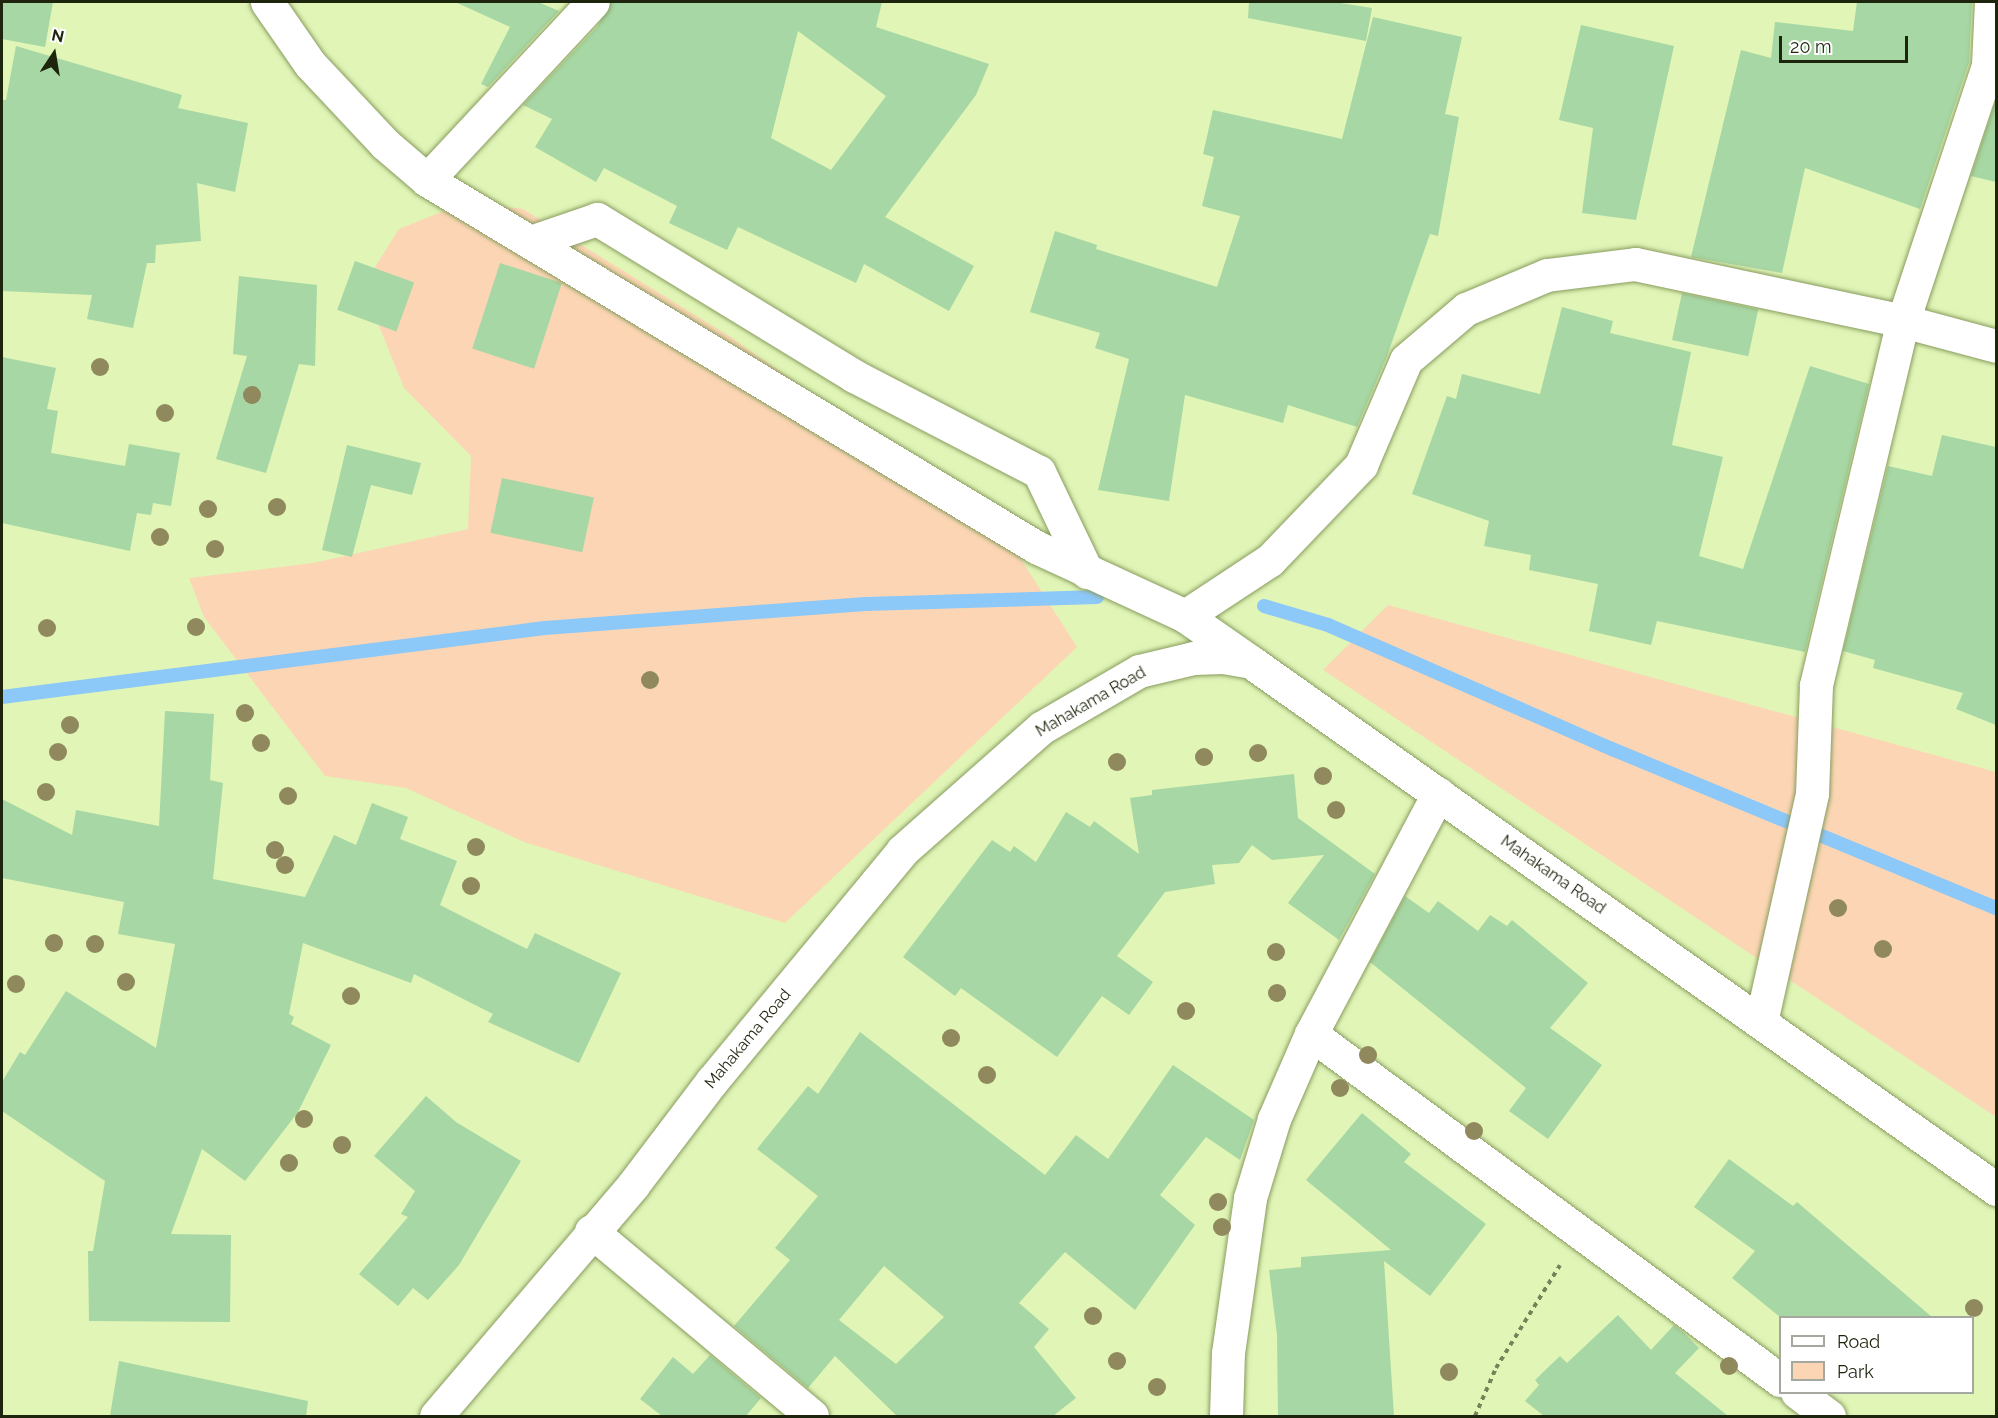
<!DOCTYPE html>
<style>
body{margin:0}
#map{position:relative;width:1998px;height:1418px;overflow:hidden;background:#e0f5b6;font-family:Raleway,sans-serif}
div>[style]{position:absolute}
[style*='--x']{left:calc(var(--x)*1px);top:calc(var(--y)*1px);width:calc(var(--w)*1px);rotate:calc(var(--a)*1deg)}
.green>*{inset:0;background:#fcd6b4}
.stream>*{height:14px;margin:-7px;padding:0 7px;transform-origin:7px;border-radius:7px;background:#8cc8f8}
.building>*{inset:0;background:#a7d7a4;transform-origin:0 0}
.path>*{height:4px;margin-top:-2px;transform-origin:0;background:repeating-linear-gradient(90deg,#768359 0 4.5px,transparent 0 9px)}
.roads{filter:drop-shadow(0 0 2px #899c60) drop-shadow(0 0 2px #899c60)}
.minor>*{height:33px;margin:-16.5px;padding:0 16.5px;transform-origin:16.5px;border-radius:16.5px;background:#fff}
.trees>*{width:18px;height:18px;margin:-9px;border-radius:50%;background:#8f895d}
span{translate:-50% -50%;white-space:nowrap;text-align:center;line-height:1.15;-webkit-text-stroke:4.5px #fff;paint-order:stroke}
.street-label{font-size:16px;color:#1d250c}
.frame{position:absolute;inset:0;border:3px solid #1d250c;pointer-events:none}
.legend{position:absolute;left:1779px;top:1316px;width:195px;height:78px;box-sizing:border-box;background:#fff;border:2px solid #a5a89e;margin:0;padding:8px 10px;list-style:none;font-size:18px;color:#1d250c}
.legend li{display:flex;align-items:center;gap:12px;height:30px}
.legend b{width:30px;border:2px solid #a5a89e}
.north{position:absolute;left:24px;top:24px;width:60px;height:60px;-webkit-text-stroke:4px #fff;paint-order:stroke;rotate:12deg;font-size:16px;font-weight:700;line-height:24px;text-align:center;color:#1d250c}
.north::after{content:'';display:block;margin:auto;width:21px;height:27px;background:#1d250c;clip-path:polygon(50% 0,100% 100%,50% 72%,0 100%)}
.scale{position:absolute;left:1779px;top:36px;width:129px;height:27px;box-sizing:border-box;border:3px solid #1d250c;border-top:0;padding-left:8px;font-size:18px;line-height:21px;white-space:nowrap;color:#1d250c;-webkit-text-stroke:4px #fff;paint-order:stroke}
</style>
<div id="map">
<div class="green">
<div style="clip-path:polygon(466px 202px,523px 209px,729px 336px,910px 461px,987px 506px,1077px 647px,785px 923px,524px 842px,406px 788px,325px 776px,204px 617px,189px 578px,313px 563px,468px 529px,471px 456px,404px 388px,363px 286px,399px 229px)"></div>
<div style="clip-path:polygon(1388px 605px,1996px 772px,1996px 1117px,1323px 670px)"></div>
</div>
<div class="stream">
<div style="--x:1264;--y:606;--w:67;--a:16.5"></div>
<div style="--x:1328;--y:625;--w:310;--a:23.6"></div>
<div style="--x:1612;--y:749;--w:416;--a:22.5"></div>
<div style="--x:2;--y:697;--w:547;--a:-7.24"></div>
<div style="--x:545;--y:628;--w:321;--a:-4.3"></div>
<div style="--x:865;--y:604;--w:232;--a:-1.7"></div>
</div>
<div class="building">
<div style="clip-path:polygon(2px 2px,53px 2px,45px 47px,2px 39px)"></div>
<div style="clip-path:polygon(455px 2px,538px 2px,559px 11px,488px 87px,481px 84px,510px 27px)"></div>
<div style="clip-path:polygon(evenodd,611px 2px,882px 2px,876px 27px,989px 64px,976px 95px,885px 217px,974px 266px,949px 311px,864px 264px,856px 283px,738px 227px,727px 250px,669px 223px,677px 206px,604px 168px,596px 182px,535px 147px,552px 119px,523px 105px,597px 27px,611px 2px,798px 31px,886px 96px,831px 170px,771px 138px,798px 31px)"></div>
<div style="clip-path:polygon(1249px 2px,1334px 2px,1372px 8px,1366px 41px,1248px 18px)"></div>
<div style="clip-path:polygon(1857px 2px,1972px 2px,1969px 62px,1920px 209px,1805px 168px,1782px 273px,1691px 257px,1741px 50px,1771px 58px,1775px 22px,1853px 31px)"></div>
<div style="clip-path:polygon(1373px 17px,1462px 37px,1445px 114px,1459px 117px,1438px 236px,1430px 234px,1387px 356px,1357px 427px,1288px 405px,1283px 423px,1185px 395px,1169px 501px,1098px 490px,1129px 359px,1095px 348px,1100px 333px,1030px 312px,1055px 231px,1097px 245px,1096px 249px,1217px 287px,1240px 216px,1202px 206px,1214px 157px,1203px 154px,1213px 110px,1342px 139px)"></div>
<div style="clip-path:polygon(1581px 25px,1674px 46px,1636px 220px,1582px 213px,1593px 128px,1559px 120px)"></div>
<div style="clip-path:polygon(16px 46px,182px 95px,178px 108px,248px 123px,235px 192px,197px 183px,201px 241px,156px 245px,155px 263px,147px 263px,133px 328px,87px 319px,92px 295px,2px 291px,2px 100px,6px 100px)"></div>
<div style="clip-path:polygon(1996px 99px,1996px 182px,1971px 176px)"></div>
<div style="left:355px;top:261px;width:63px;height:52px;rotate:20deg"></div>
<div style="left:500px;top:263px;width:65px;height:90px;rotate:18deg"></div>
<div style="clip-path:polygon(239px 276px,317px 285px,315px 366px,299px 364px,266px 473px,216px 459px,247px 356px,233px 354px)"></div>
<div style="left:1682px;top:293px;width:78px;height:48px;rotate:12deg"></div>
<div style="clip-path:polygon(1562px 307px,1613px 321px,1610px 333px,1691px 352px,1672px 445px,1723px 457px,1699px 556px,1743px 569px,1810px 366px,1869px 384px,1805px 652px,1657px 621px,1651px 645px,1589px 631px,1598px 584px,1529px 570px,1531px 555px,1484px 546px,1489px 521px,1412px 494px,1447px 396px,1456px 399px,1462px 374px,1540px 394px)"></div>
<div style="clip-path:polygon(2px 357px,56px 368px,47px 409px,58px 411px,51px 453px,125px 466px,129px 444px,180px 453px,171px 506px,153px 503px,151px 515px,137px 513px,130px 551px,2px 523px)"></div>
<div style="clip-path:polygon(1942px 435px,1996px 447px,1996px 725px,1956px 709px,1963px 693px,1873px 668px,1875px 660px,1843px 651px,1888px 466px,1932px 476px)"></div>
<div style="clip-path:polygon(347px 445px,421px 463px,412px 495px,371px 485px,352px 557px,322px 550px)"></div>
<div style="left:502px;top:478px;width:94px;height:56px;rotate:12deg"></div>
<div style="clip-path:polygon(165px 711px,214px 714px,210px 780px,223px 783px,213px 879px,305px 897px,334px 835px,356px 845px,372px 803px,408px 817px,400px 839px,457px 861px,440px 905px,527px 949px,535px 933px,621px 973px,579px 1063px,488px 1022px,493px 1014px,414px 974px,411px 983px,303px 943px,289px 1014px,294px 1017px,291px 1024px,331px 1045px,298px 1112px,245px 1181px,202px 1149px,171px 1234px,231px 1235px,230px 1322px,89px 1321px,88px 1251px,93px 1251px,105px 1181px,2px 1111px,2px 1082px,20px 1052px,25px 1055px,66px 991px,156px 1048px,175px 944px,118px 934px,124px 902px,2px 878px,2px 799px,72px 835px,76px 810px,159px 826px)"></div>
<div style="clip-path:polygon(1294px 774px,1298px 818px,1375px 874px,1339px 940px,1288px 903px,1324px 855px,1272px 860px,1252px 845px,1239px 863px,1212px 865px,1215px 884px,1165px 892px,1117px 956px,1153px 982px,1129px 1015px,1102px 996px,1057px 1057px,961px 988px,955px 996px,903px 957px,992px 840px,1010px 852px,1014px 846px,1036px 862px,1066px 812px,1090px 827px,1094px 821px,1139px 854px,1130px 798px,1152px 795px,1152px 790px)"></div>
<div style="clip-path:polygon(1405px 896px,1429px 913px,1438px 901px,1478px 931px,1490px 915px,1507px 926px,1512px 920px,1588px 983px,1550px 1028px,1602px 1065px,1548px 1139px,1509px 1111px,1526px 1088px,1370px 962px)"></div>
<div style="clip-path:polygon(evenodd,860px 1032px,1045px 1175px,1076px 1135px,1108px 1159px,1173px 1065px,1254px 1120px,1240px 1160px,1206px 1137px,1160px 1195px,1195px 1225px,1135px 1310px,1065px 1252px,1019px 1303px,1049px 1329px,1034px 1347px,1076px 1398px,1053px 1416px,897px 1416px,835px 1356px,808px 1388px,734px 1326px,790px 1260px,775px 1248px,818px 1196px,757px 1149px,808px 1086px,818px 1094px,860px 1032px,884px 1266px,944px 1317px,896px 1364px,839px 1320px,884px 1266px)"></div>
<div style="clip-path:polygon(426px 1096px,456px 1122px,521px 1161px,459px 1265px,428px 1300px,413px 1288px,398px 1306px,359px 1274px,408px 1217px,401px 1214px,415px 1191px,374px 1156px)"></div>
<div style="clip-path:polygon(1362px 1113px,1411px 1154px,1404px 1162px,1486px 1224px,1430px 1296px,1384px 1261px,1394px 1416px,1278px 1416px,1277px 1335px,1269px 1270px,1301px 1267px,1301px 1257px,1391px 1250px,1306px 1180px)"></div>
<div style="clip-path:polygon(1729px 1159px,1793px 1206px,1797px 1202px,1932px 1317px,1780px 1317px,1732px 1278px,1755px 1251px,1694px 1207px)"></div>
<div style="clip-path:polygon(1618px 1315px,1651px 1350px,1674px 1325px,1684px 1333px,1699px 1348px,1675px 1373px,1728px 1416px,1544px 1416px,1525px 1401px,1539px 1385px,1535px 1380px,1560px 1356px,1567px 1363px)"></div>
<div style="clip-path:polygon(710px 1355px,761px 1398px,746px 1416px,662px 1416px,640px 1399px,673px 1357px,693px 1374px)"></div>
<div style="clip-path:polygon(119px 1361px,308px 1401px,306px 1416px,110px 1416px)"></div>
</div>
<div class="path">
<div style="--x:1475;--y:1416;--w:52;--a:-66.4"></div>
<div style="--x:1496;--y:1368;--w:121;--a:-58.1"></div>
</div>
<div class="roads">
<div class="minor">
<div style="--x:267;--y:2;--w:75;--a:55.3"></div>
<div style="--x:310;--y:64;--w:110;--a:46.8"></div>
<div style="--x:385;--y:144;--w:55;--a:40.6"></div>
<div style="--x:427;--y:180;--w:711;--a:31.07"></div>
<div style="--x:1036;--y:547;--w:164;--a:24.8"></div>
<div style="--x:1185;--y:616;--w:77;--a:34.9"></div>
<div style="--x:427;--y:180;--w:243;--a:-47"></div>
<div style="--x:530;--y:242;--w:71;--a:-18.9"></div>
<div style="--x:597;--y:219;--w:301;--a:31.4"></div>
<div style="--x:854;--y:376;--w:208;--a:27.4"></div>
<div style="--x:1039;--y:472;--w:111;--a:64.4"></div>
<div style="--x:1185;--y:616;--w:102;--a:-33.4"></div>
<div style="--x:1270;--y:560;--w:132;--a:-46.2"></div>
<div style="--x:1361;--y:465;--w:114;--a:-66.8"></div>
<div style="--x:1406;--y:360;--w:79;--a:-40.4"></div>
<div style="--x:1466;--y:309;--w:88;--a:-22.8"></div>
<div style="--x:1547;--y:275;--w:89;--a:-7.1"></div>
<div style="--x:1635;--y:264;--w:274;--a:12"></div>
<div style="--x:1903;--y:321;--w:96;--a:15"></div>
<div style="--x:1761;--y:1022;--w:234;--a:-77.4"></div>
<div style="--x:1812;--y:794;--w:109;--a:-87.9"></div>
<div style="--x:1816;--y:685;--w:374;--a:-76.6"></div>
<div style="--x:1903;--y:321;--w:270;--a:-71.6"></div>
<div style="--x:1988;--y:65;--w:63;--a:-87.3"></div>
<div style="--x:1311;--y:1034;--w:583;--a:36.42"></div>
<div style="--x:591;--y:1231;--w:288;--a:39.9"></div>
<div style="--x:1797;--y:1392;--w:40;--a:37"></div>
<div style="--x:436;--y:1416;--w:304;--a:-49.5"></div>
<div style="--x:633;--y:1185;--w:131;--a:-52.8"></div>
<div style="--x:712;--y:1081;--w:298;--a:-50.4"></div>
<div style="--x:902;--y:851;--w:186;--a:-41.5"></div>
<div style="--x:1041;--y:728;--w:113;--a:-30.2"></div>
<div style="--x:1139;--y:671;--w:56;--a:-13.5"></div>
<div style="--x:1193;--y:658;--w:30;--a:-2"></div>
<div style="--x:1223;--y:657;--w:28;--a:10"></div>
<div style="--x:1251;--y:662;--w:913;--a:35.27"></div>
<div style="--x:1226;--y:1416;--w:63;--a:-88.2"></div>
<div style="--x:1228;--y:1353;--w:157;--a:-81.9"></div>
<div style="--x:1250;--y:1198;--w:83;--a:-73.1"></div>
<div style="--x:1274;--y:1119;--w:93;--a:-66.5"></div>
<div style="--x:1311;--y:1034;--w:272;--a:-62.1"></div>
</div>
</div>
<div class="trees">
<div style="left:100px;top:367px"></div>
<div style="left:252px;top:395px"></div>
<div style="left:165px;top:413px"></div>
<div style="left:277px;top:507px"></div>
<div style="left:208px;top:509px"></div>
<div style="left:160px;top:537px"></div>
<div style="left:215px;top:549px"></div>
<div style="left:196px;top:627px"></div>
<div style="left:47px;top:628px"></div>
<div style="left:650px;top:680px"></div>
<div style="left:245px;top:713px"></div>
<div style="left:70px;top:725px"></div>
<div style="left:261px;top:743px"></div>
<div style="left:58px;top:752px"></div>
<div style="left:1258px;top:753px"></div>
<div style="left:1204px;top:757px"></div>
<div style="left:1117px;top:762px"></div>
<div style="left:1323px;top:776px"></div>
<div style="left:46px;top:792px"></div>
<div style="left:288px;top:796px"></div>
<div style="left:1336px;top:810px"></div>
<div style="left:476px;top:847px"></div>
<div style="left:275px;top:850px"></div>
<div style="left:285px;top:865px"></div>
<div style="left:471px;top:886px"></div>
<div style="left:1838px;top:908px"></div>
<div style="left:54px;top:943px"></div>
<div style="left:95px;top:944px"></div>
<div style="left:1883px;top:949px"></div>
<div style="left:1276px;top:952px"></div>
<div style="left:126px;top:982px"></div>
<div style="left:16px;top:984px"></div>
<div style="left:1277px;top:993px"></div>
<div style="left:351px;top:996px"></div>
<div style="left:1186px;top:1011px"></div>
<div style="left:951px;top:1038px"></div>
<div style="left:1368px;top:1055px"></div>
<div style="left:987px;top:1075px"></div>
<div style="left:1340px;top:1088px"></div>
<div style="left:304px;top:1119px"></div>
<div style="left:1474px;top:1131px"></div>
<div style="left:342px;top:1145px"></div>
<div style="left:289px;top:1163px"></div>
<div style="left:1218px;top:1202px"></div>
<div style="left:1222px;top:1227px"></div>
<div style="left:1974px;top:1308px"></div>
<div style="left:1093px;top:1316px"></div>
<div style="left:1117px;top:1361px"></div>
<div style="left:1729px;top:1366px"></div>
<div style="left:1449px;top:1372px"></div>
<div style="left:1157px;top:1387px"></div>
</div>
<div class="street-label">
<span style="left:1091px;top:702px;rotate:-30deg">Mahakama Road</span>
<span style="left:1553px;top:875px;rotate:35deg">Mahakama Road</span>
<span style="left:748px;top:1039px;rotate:-50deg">Mahakama Road</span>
</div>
<div class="frame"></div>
<ul class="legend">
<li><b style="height:8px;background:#fff"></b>Road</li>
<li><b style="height:16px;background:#fcd6b4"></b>Park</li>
</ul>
<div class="north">N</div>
<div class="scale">20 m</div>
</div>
